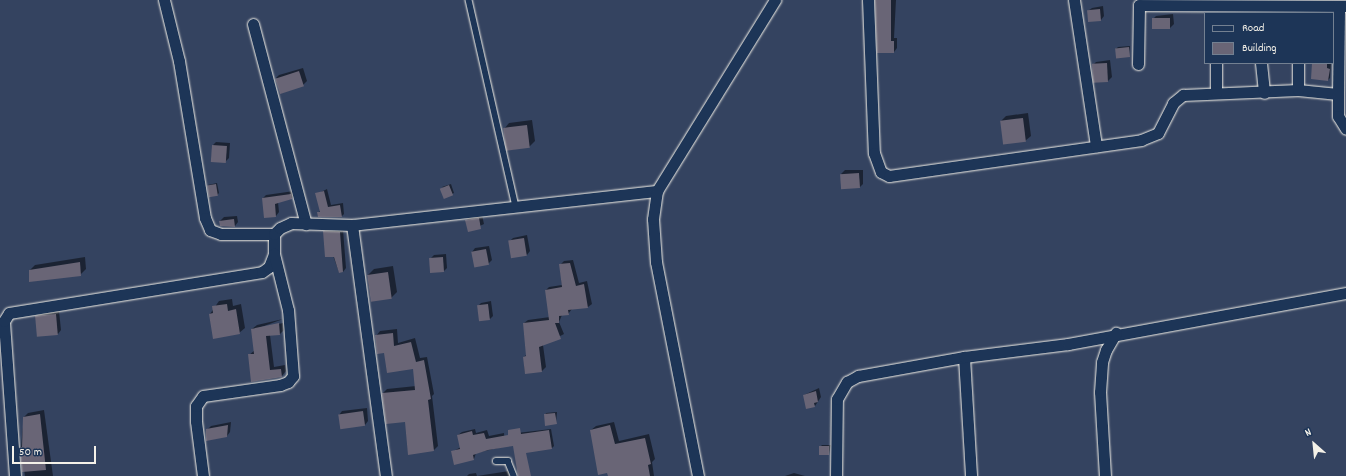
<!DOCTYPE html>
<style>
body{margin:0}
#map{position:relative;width:1346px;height:476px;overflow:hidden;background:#344360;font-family:Dekko,sans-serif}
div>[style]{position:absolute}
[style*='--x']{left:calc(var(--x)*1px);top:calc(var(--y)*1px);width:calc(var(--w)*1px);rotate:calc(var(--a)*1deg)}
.shadow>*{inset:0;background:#0007}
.building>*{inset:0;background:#696576;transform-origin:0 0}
.roads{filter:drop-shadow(0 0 1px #f4f1e8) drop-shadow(0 0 1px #f4f1e8)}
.service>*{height:5.5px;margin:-2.75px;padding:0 2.75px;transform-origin:2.75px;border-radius:2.75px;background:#1d3557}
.minor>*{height:11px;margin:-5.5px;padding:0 5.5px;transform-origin:5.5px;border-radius:5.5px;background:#1d3557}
span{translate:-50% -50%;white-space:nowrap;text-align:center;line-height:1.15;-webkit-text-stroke:3px #1d3557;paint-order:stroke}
.legend{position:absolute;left:1204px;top:12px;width:130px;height:52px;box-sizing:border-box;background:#1d3557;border:1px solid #738091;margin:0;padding:5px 7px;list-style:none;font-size:12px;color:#f4f1e8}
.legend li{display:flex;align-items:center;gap:8px;height:20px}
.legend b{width:20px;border:1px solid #738091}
.north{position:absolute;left:1294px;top:424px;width:40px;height:40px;-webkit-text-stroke:3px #1d3557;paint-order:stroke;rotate:333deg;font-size:11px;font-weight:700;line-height:16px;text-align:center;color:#f4f1e8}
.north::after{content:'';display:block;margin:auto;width:14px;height:18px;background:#f4f1e8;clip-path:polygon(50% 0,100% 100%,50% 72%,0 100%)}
.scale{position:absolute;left:12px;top:446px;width:84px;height:18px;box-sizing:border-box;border:2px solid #f4f1e8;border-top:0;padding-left:5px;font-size:12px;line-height:14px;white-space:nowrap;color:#f4f1e8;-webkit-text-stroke:3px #1d3557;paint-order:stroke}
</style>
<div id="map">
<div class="shadow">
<div style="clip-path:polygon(876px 0,896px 0,894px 38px,897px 38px,897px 48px,894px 52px)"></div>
<div style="clip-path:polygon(1103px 6px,1104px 16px,1101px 20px,1088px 11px,1092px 8px)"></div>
<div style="clip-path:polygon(1173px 14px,1174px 24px,1170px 28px,1153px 19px,1156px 16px)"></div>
<div style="clip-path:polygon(1130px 46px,1129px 56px,1116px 49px,1118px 47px)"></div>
<div style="clip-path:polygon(1110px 60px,1112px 77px,1108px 81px,1094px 82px,1093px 65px,1096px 62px)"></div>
<div style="clip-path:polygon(1313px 63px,1331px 63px,1330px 78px,1328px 80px)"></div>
<div style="clip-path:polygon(303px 68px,307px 81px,303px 85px,276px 78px,279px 75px)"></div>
<div style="clip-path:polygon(1028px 113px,1031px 136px,1025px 141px,1001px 121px,1006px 116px)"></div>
<div style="clip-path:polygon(532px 120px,535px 141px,529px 147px,508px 150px,504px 129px,509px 123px)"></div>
<div style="clip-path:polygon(216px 142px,230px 143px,229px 158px,225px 162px,213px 145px)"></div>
<div style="clip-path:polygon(845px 170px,863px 170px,863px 184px,859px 188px,841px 174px)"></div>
<div style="clip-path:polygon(217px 183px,219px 193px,217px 195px,208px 185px)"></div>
<div style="clip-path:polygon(451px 184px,454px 193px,452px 194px,442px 187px)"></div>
<div style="clip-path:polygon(327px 189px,331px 205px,343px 203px,344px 214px,342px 216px,318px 213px,321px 210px,317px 194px)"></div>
<div style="clip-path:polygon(294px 191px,295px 195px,292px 198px,278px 202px,279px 212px,276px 216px,265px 217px,263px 198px,266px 195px)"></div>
<div style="clip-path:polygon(482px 215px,484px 224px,469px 231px,466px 221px,470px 217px)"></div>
<div style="clip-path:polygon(237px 216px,238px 222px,235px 226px,220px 221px,224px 217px)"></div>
<div style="clip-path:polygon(327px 228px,343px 229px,346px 268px,343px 272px,339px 272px,324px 231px)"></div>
<div style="clip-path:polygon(527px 235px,530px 251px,527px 255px,509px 242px,513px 238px)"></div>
<div style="clip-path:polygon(489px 246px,492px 260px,488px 264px,472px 252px,475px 248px)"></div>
<div style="clip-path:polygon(446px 254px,447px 268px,444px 271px,430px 259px,434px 255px)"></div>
<div style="clip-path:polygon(85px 257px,86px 269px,80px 275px,30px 270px,35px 265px)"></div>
<div style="clip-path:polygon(573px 260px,579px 283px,587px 281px,592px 304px,588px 307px,572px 309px,568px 314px,562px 315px,559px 322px,564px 334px,543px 345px,546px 367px,542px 371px,525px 373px,524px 357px,527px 354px,524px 323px,528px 320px,550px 317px,546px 290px,549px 287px,562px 285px,560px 265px,564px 261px)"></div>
<div style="clip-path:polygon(393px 266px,397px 292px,391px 298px,368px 275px,374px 269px)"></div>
<div style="clip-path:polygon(232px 299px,233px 306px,241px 304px,245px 328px,239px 333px,210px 314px,219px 301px)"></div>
<div style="clip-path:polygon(491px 301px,493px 316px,490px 319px,478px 306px,481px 303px)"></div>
<div style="clip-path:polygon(59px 311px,61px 330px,58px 334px,36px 317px,40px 313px)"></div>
<div style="clip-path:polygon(283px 319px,256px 329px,283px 323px,284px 330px,280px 334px,270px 335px,274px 367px,285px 365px,286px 371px,282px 376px,252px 381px,249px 355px,255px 350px,252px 329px,257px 325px)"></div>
<div style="clip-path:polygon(397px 329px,398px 343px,415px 338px,420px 358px,427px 357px,434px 394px,432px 396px,438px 446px,434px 450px,383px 393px,387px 389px,416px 386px,414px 368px,385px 352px,376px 336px,380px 331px)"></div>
<div style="clip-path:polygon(819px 388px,821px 397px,815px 406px,804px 395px)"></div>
<div style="clip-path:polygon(367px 408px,368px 421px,365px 425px,339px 415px,342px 411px)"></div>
<div style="clip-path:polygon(44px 410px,53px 476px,25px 476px,21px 447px,24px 417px,28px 413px)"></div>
<div style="clip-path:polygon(557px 412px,556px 423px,545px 415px,546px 413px)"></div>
<div style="clip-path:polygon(231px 422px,230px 432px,227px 436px,207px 430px,211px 426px)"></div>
<div style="clip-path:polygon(614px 422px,619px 441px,649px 434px,655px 459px,652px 462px,654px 476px,609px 476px,591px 430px,596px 426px)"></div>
<div style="clip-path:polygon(475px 429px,476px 433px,487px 430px,489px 436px,504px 433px,505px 444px,502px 447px,476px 453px,474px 459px,452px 452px,461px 447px,458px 435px,462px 432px)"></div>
<div style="clip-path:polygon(551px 429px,554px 446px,552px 448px,517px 433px)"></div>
<div style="clip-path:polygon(822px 445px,831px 445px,829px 454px,820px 447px)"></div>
<div style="clip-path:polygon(509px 471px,510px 476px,467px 476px,469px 474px,476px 473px,477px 476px)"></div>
<div style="clip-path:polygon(794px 473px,805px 476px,785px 476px)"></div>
</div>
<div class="building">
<div style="clip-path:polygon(875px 0,891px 0,891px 41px,894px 41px,894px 53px,877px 53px)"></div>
<div style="left:1100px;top:9px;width:12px;height:13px;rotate:85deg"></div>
<div style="left:1170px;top:18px;width:11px;height:18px;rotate:90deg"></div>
<div style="left:1129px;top:47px;width:10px;height:14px;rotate:84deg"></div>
<div style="left:1107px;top:63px;width:19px;height:15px;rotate:87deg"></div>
<div style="clip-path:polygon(1312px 63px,1327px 63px,1327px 68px,1330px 69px,1328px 81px,1311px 79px)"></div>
<div style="left:299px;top:71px;width:16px;height:25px;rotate:72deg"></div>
<div style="left:1023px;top:118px;width:24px;height:23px;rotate:83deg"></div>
<div style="left:527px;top:125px;width:23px;height:24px;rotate:83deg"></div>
<div style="left:212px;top:145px;width:15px;height:17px;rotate:4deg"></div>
<div style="left:859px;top:173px;width:15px;height:19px;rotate:86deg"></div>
<div style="left:216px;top:184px;width:12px;height:9px;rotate:81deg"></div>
<div style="left:449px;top:185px;width:11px;height:10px;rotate:68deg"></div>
<div style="clip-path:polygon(324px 191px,328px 207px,340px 205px,342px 217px,318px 217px,317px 212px,320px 212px,315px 193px)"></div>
<div style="clip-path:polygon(291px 194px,292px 199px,275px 204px,276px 217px,264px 218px,262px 198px)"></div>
<div style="clip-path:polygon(479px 218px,481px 229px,468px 232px,465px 220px)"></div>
<div style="clip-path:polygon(234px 219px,235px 227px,220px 226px,219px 221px)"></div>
<div style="clip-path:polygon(323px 231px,340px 232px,343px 272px,339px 273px,334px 257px,325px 257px)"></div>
<div style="left:524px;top:238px;width:18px;height:16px;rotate:81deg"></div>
<div style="left:486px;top:249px;width:16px;height:15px;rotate:79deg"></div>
<div style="left:443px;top:257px;width:15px;height:14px;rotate:86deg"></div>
<div style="clip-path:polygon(80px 262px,81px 276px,29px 282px,29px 270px)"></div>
<div style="clip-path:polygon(570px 263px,576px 286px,584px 284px,588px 308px,568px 310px,569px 315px,559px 316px,559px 323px,555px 323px,561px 339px,539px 347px,542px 372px,525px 374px,523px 357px,526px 356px,523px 323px,549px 320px,545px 290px,562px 287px,559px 264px)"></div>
<div style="left:388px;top:272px;width:27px;height:21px;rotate:82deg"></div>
<div style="clip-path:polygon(227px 304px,228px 311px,236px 309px,240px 334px,213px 339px,209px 314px,213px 313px,212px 306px)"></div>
<div style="left:488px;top:304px;width:16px;height:11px;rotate:83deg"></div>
<div style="left:56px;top:314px;width:21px;height:21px;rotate:85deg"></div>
<div style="clip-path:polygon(279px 323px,280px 335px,266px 336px,270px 370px,281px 369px,282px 377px,251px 382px,248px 354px,254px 354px,251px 329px)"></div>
<div style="clip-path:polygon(393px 333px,394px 346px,411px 342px,416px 362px,424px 360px,431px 399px,428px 400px,434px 451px,408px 455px,405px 422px,386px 424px,382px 393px,415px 390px,413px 369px,387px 373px,384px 353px,377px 354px,375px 335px)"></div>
<div style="clip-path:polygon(816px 391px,818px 402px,814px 403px,815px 407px,806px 409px,803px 395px)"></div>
<div style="left:363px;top:411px;width:15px;height:25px;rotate:82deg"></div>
<div style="clip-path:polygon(555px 413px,557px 424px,545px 426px,544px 414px)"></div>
<div style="clip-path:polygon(40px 414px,46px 470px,22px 472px,20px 447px,22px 447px,23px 417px)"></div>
<div style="clip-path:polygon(228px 425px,227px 437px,206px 441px,206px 429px)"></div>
<div style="clip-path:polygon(610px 425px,615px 444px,645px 438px,651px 464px,648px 465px,650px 476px,608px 476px,607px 473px,598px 475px,590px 430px)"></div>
<div style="clip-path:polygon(520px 428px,521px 434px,549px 430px,552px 449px,526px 453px,531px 476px,518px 476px,513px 446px,488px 450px,473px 455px,474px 460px,454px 465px,451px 451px,460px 449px,457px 435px,472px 431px,473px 435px,484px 433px,486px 439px,508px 435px,508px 430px)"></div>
<div style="left:819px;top:446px;width:10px;height:9px"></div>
</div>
<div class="roads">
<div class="service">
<div style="--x:469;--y:0;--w:212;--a:77.2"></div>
<div style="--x:496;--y:461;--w:12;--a:0"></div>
<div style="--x:508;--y:461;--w:16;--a:68"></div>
</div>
<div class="minor">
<div style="--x:164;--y:0;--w:63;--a:76.2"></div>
<div style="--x:179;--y:61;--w:159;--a:80.6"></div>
<div style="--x:205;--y:218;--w:13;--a:67"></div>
<div style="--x:210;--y:230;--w:12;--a:20"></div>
<div style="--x:221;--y:234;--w:53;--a:0"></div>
<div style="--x:868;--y:0;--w:153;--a:87.8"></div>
<div style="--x:874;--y:153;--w:20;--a:70"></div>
<div style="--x:881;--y:172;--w:9;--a:27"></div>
<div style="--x:889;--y:176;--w:255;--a:-8.1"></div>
<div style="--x:1141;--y:140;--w:18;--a:-22"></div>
<div style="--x:1158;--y:133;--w:34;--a:-63"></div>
<div style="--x:1173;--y:103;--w:13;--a:-39"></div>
<div style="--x:1183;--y:95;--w:115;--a:-2.5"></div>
<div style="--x:1298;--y:90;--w:40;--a:5.7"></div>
<div style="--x:1338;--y:94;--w:22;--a:90"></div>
<div style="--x:1338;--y:116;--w:15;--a:58"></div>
<div style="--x:1074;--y:0;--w:148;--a:81.4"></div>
<div style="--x:253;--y:24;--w:207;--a:75.2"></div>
<div style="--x:1261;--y:63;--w:30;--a:84"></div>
<div style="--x:1298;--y:63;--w:27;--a:90"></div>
<div style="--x:1138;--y:64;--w:59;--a:-89"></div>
<div style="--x:1139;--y:5;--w:207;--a:0.3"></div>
<div style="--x:1216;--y:93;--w:30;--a:-90"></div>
<div style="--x:1338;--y:94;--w:88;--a:-89.3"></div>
<div style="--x:352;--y:225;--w:253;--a:82.3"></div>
<div style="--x:964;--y:357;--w:119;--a:86.6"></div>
<div style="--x:15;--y:476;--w:155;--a:-94.1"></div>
<div style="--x:4;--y:321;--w:9;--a:-58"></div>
<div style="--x:9;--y:313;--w:256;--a:-9.2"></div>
<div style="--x:262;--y:272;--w:9;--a:-36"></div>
<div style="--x:269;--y:267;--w:14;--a:-69"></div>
<div style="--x:274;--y:254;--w:20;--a:-90"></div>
<div style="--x:274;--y:234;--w:8;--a:-45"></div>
<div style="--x:280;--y:228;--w:12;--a:-24"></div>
<div style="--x:291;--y:223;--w:61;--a:1.9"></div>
<div style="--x:352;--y:225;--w:307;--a:-6.4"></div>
<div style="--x:203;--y:476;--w:55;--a:-97.3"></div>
<div style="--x:196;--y:421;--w:15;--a:-90"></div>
<div style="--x:196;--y:406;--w:12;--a:-55"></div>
<div style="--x:203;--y:396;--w:78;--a:-8.1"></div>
<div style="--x:280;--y:385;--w:9;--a:-21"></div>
<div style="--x:288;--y:382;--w:8;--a:-50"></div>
<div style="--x:293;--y:376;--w:66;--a:-94.3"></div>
<div style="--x:288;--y:310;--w:58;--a:-104"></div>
<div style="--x:698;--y:476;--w:218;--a:-101.1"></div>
<div style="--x:656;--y:262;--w:43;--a:-94"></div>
<div style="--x:653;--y:219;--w:28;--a:-82"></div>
<div style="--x:657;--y:191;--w:225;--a:-58.3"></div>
<div style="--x:836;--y:476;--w:77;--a:-89.3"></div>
<div style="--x:837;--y:399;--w:20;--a:-60"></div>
<div style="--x:847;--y:382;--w:13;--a:-29"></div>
<div style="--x:858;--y:376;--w:108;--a:-10.2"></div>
<div style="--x:964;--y:357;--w:105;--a:-7.1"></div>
<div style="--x:1068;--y:344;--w:283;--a:-10.4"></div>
<div style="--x:1105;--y:476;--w:84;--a:-93.4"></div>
<div style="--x:1100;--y:392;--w:30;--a:-86"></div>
<div style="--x:1102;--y:362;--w:13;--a:-72"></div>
<div style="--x:1106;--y:350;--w:20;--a:-60"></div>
</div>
</div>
<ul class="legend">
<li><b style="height:5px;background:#1d3557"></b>Road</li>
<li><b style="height:11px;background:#696576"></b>Building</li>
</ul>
<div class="north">N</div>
<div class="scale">50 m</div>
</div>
